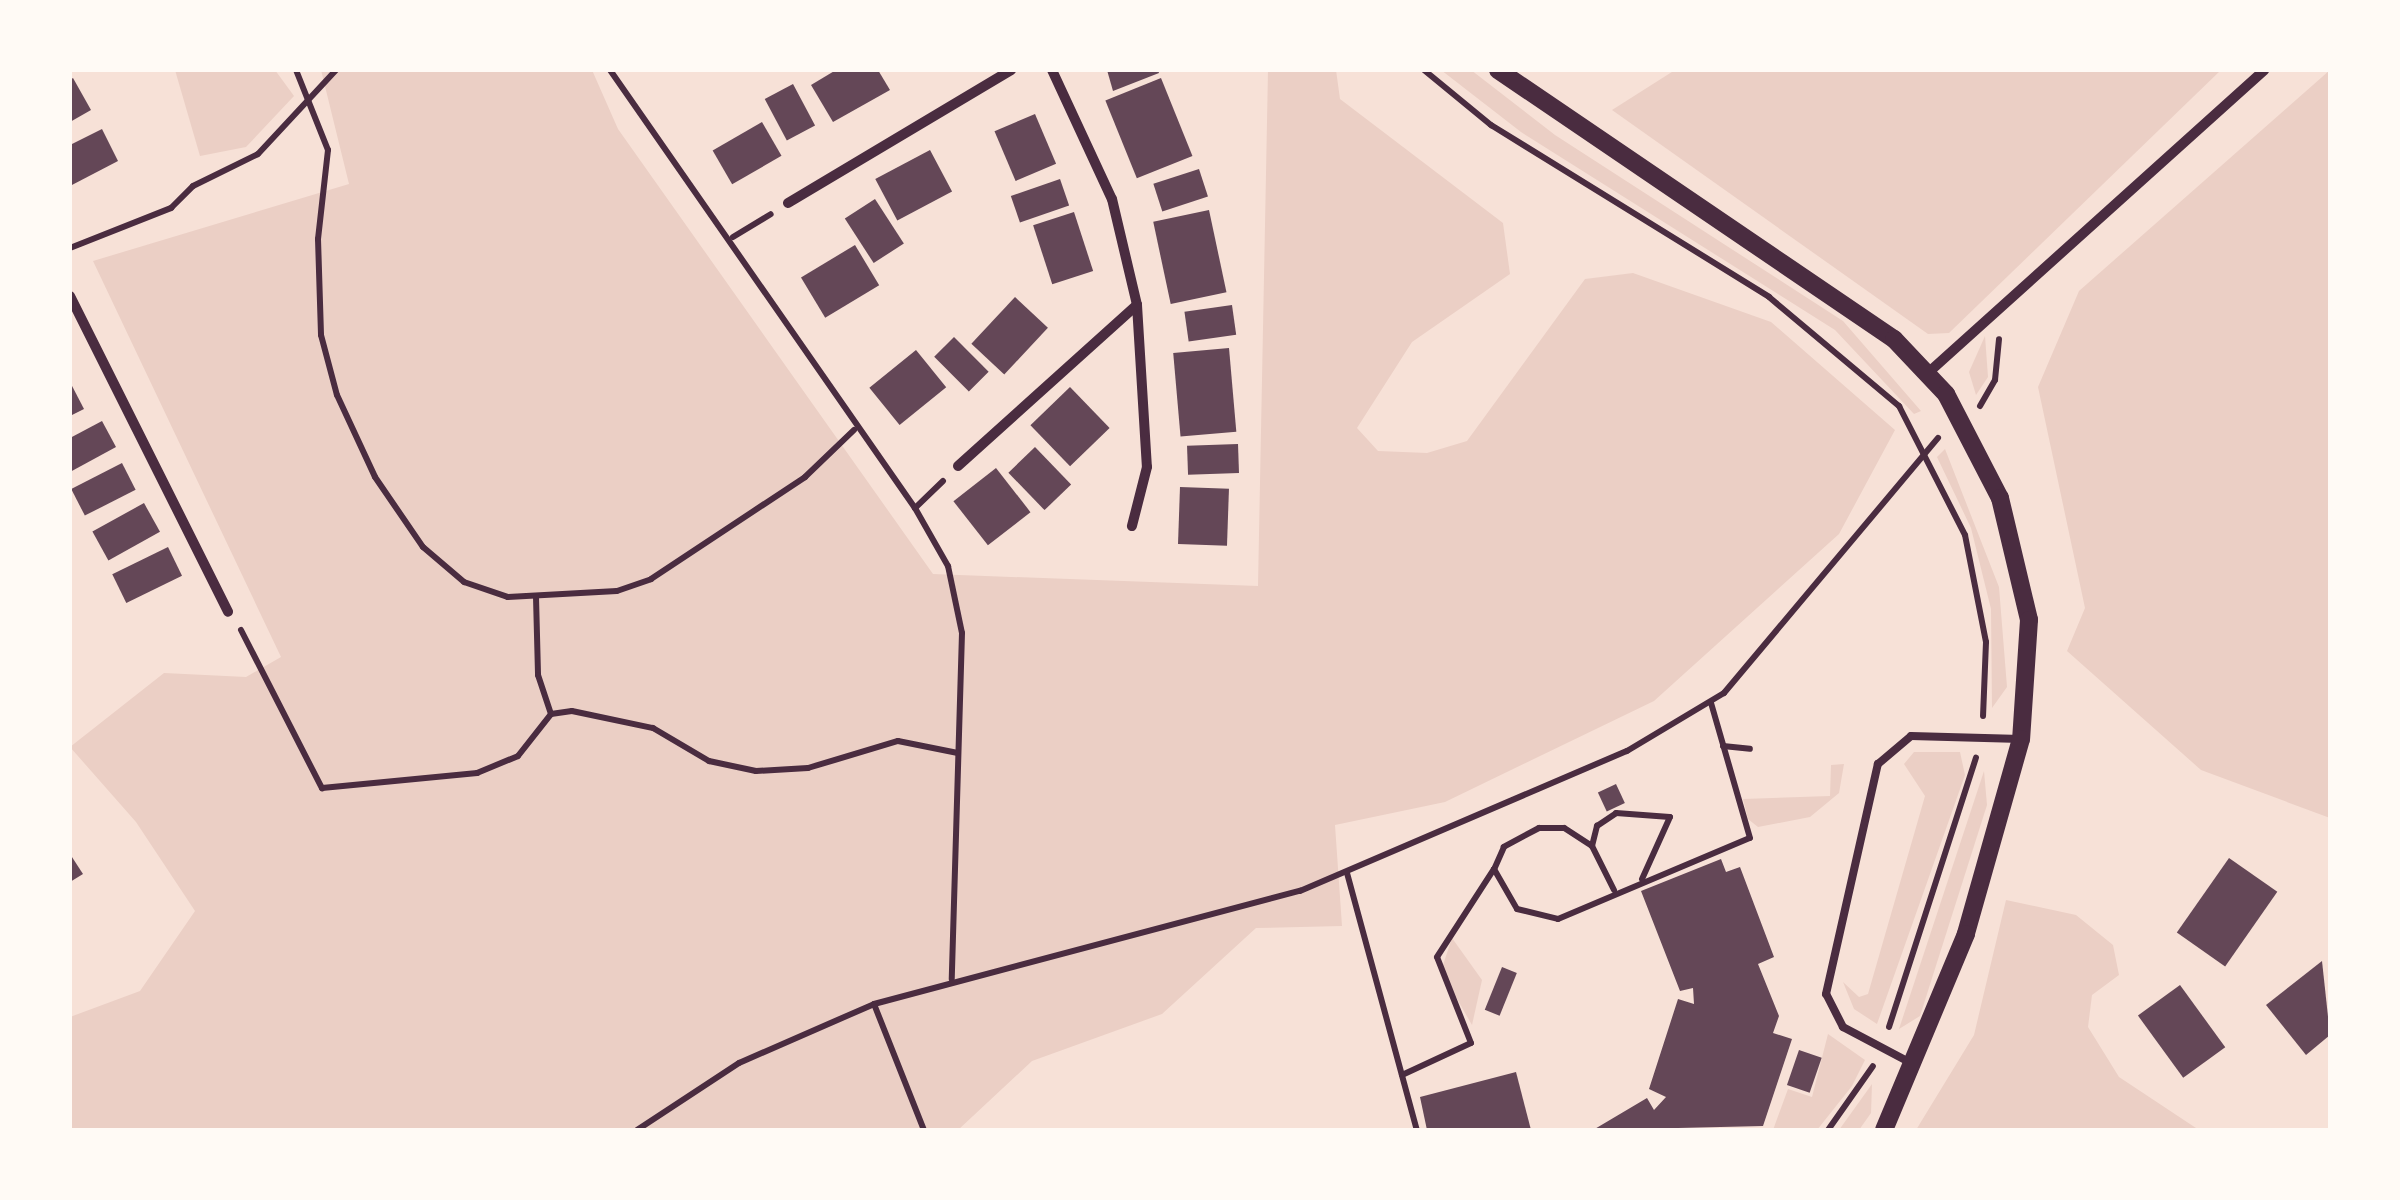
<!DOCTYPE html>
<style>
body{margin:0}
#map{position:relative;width:2400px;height:1200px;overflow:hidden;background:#f7e1d7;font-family:"Varela Round",sans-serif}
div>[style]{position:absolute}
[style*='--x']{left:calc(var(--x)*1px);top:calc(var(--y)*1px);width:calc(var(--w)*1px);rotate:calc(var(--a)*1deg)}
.green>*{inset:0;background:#ebcfc5}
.building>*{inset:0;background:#644757;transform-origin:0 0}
.path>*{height:6px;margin:-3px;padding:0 3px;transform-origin:3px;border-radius:3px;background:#4a2c40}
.service>*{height:8px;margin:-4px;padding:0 4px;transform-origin:4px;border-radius:4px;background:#4a2c40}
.minor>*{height:10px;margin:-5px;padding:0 5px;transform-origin:5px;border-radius:5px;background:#4a2c40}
.tertiary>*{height:18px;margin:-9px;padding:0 9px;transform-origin:9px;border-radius:9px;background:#4a2c40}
span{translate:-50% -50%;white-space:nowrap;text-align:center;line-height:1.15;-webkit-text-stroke:8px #fffaf5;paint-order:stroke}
.frame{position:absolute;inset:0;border:72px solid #fffaf5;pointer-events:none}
</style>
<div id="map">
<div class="green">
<div style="clip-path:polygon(175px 70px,275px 70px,294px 96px,246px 147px,200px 156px)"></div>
<div style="clip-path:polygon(321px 70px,592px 70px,618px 129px,933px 574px,1258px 586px,1268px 70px,1336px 70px,1340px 99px,1503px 223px,1510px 274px,1412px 342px,1357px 428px,1378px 451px,1427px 453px,1467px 441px,1585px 279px,1633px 273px,1771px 322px,1895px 430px,1839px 534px,1654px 701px,1445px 802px,1335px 825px,1342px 926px,1256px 928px,1162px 1014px,1032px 1061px,958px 1130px,70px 1130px,70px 1017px,140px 991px,195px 911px,136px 822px,70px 747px,164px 673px,246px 677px,281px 657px,93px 261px,349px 184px)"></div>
<div style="clip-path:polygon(1441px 70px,1471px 70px,1555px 135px,1843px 321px,1921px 411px,1914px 414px,1835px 330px,1521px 132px)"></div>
<div style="clip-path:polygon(1675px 70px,2221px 70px,1949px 333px,1928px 334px,1612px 110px)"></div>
<div style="clip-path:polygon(2330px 70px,2330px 818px,2201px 770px,2067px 651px,2085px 608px,2038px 387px,2079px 291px)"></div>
<div style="clip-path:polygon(1985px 336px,1988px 377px,1976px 395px,1969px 372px)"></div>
<div style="clip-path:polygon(1945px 449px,1999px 587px,2007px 687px,1992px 708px,1991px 609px,1971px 528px,1937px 457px)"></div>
<div style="clip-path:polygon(1914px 752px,1960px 752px,1965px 775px,1877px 1024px,1854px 1009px,1843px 982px,1859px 997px,1868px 994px,1925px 796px,1904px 764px)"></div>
<div style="clip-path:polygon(1844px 764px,1839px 793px,1810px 817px,1758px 827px,1748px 819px,1743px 799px,1830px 796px,1831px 765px)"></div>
<div style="clip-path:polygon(1984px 771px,1987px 805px,1920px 1016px,1899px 1029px)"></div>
<div style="clip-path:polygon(2006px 900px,2076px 915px,2113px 945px,2119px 975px,2092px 995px,2088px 1027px,2119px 1077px,2199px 1130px,1916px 1130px,1974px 1035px)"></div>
<div style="clip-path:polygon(1452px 938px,1482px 980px,1472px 1025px,1441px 971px)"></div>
<div style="clip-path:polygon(1828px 1034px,1865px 1060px,1852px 1086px,1817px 1130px,1773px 1130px,1788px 1089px,1812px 1097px)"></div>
<div style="clip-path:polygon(1872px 1084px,1871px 1113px,1859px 1130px,1839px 1130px)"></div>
</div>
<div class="building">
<div style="clip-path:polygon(836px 70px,878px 70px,890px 90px,833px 122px,811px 85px)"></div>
<div style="clip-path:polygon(1107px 70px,1158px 70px,1159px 73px,1113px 91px)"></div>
<div style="clip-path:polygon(73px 78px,91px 110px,70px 122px,70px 80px)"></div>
<div style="left:1161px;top:78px;width:84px;height:60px;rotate:68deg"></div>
<div style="left:793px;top:84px;width:47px;height:32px;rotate:62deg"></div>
<div style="left:1035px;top:114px;width:54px;height:44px;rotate:67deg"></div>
<div style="left:762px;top:122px;width:39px;height:57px;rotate:60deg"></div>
<div style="clip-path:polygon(102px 129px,118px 161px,70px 186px,70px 145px)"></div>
<div style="left:930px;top:150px;width:47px;height:62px;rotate:62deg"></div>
<div style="left:1199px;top:169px;width:29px;height:48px;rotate:72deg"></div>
<div style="left:1060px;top:179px;width:28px;height:52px;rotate:71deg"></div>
<div style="left:875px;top:199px;width:53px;height:36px;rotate:57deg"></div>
<div style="left:1209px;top:210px;width:84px;height:57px;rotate:78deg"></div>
<div style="left:1074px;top:212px;width:62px;height:43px;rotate:72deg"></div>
<div style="left:855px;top:245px;width:47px;height:63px;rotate:59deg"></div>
<div style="left:1015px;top:297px;width:45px;height:64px;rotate:43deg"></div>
<div style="left:1232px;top:305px;width:30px;height:48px;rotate:82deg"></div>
<div style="left:954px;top:337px;width:49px;height:28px;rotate:45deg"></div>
<div style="left:1229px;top:348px;width:84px;height:56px;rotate:85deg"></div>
<div style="left:916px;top:350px;width:48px;height:60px;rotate:51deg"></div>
<div style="clip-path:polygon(70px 382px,84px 409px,70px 416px)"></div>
<div style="left:1070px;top:387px;width:57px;height:55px;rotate:46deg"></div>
<div style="clip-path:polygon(102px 421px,116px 447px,70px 472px,70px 438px)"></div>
<div style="left:1238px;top:444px;width:29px;height:51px;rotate:88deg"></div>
<div style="left:1035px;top:447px;width:52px;height:37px;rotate:46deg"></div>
<div style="left:122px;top:463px;width:30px;height:57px;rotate:63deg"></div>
<div style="left:996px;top:468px;width:56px;height:54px;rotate:52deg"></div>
<div style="left:1180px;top:487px;width:49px;height:57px;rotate:2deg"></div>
<div style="left:144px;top:503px;width:33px;height:59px;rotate:61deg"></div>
<div style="left:168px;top:547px;width:32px;height:62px;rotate:64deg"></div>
<div style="left:1616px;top:784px;width:21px;height:20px;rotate:65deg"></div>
<div style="clip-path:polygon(70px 854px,83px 874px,70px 882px)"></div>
<div style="left:2229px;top:858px;width:59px;height:91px;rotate:35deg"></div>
<div style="clip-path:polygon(1721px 859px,1726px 872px,1740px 867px,1774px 957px,1758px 964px,1779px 1016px,1773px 1033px,1792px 1039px,1763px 1126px,1593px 1130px,1647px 1098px,1654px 1110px,1666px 1097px,1649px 1089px,1678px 999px,1694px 1004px,1693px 988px,1680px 991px,1641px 891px)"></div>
<div style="clip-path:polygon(2322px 961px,2330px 1035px,2306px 1055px,2266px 1005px)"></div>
<div style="left:1502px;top:967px;width:16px;height:46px;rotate:22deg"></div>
<div style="left:2180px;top:985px;width:77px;height:52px;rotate:54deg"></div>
<div style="left:1799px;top:1050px;width:24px;height:37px;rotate:19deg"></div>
<div style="clip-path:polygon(1516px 1072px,1531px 1130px,1427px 1130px,1420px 1097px)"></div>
</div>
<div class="path">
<div style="--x:296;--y:70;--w:86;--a:68.2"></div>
<div style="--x:328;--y:150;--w:90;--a:96.4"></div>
<div style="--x:318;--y:239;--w:96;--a:88.2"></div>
<div style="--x:321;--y:335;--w:62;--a:75.1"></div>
<div style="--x:337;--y:395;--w:90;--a:65.1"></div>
<div style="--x:375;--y:477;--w:85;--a:55.6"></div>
<div style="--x:423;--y:547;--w:54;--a:40.5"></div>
<div style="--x:464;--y:582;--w:46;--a:18.8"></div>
<div style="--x:508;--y:597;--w:109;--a:-3.2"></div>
<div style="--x:617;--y:591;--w:36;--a:-19"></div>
<div style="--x:651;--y:579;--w:185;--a:-33.5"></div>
<div style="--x:805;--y:477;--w:68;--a:-43.8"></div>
<div style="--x:610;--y:70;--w:534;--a:55.15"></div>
<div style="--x:1424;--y:70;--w:87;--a:39.4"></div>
<div style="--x:1491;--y:125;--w:327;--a:31.7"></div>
<div style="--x:1769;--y:297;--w:170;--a:40"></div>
<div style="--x:1899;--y:406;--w:145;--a:62.9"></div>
<div style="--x:1965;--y:535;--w:109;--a:78.9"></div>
<div style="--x:1986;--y:642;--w:74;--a:92.3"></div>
<div style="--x:733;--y:237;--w:44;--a:-31.2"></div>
<div style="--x:70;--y:248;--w:109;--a:-21.6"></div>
<div style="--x:171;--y:208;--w:31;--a:-45"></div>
<div style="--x:193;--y:186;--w:72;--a:-26.2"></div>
<div style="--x:258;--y:154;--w:115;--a:-47.1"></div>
<div style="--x:1980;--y:406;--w:30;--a:-60"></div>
<div style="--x:1995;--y:380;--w:41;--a:-84.4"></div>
<div style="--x:943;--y:481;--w:39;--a:136"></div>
<div style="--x:915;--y:508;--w:67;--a:60.4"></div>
<div style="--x:948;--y:566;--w:68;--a:78.2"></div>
<div style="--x:962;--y:633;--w:346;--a:91.7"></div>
<div style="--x:536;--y:597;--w:78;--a:88.5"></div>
<div style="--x:538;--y:675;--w:41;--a:71.6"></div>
<div style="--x:241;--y:630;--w:178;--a:62.9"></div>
<div style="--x:322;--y:788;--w:156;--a:-5.5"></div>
<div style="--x:477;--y:773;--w:44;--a:-22.5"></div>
<div style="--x:518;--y:756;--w:53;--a:-51.8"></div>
<div style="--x:551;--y:714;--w:21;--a:-8"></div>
<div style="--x:572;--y:711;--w:83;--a:11.9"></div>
<div style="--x:653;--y:728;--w:65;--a:30.5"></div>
<div style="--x:709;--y:761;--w:48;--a:12"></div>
<div style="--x:756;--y:771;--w:52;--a:-3.3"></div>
<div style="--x:808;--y:768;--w:94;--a:-16.7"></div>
<div style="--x:898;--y:741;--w:61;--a:11.3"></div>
<div style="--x:1723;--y:746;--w:27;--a:6"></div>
<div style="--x:1592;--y:846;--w:33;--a:-147"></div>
<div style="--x:1564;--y:828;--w:25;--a:180"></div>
<div style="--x:1539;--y:828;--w:40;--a:152"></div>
<div style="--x:1504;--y:847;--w:24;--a:114"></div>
<div style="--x:1494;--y:869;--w:46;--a:60.1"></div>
<div style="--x:1517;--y:909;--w:42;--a:13.7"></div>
<div style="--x:1558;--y:919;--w:208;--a:-22.9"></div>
<div style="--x:1750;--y:838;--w:141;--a:-106.1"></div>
<div style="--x:1347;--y:873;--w:266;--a:74.8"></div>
<div style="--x:1614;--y:890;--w:49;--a:-116.6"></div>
<div style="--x:1592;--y:846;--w:21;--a:-76"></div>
<div style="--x:1597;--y:826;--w:23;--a:-34"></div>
<div style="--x:1616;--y:813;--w:54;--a:4.2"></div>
<div style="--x:1670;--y:817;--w:68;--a:114.3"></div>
<div style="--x:874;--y:1004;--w:136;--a:68.4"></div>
<div style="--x:1889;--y:1027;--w:283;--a:-72.1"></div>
<div style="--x:1402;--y:1075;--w:76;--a:-24.9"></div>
<div style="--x:1471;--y:1043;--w:92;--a:-111.6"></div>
<div style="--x:1437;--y:957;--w:105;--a:-57.1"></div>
<div style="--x:637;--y:1130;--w:122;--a:-33.3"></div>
<div style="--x:739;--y:1063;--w:147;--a:-23.6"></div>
<div style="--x:874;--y:1004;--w:441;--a:-14.9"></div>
<div style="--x:1300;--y:891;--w:356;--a:-23.2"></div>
<div style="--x:1627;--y:751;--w:113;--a:-30.9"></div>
<div style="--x:1724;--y:693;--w:333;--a:-50"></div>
<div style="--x:1828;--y:1130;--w:78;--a:-54.9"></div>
</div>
<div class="service">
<div style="--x:1911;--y:1063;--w:77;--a:-152.1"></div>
<div style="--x:1843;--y:1027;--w:37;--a:-117"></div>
<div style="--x:1826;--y:994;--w:236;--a:-77.3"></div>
<div style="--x:1878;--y:764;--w:43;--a:-40.3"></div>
<div style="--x:1911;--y:736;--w:110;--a:1.6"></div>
</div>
<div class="minor">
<div style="--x:1052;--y:70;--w:142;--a:65.1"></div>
<div style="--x:1112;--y:199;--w:109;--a:76.7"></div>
<div style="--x:1137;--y:305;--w:162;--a:86.5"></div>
<div style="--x:1147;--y:467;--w:61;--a:104.3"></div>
<div style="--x:788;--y:203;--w:260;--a:-30.8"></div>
<div style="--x:70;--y:296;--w:353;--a:63.4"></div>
<div style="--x:1929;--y:372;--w:451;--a:-42"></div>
<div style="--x:958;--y:466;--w:241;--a:-42"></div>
</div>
<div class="tertiary">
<div style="--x:1498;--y:70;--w:479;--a:34.2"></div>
<div style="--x:1894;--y:339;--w:76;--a:46.6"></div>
<div style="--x:1946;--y:394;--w:117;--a:62.6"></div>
<div style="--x:2000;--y:498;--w:125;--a:76.6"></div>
<div style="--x:2029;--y:620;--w:119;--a:93.8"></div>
<div style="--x:2021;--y:739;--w:203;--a:105.8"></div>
<div style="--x:1966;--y:934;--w:212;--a:112.7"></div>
</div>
<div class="frame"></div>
</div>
